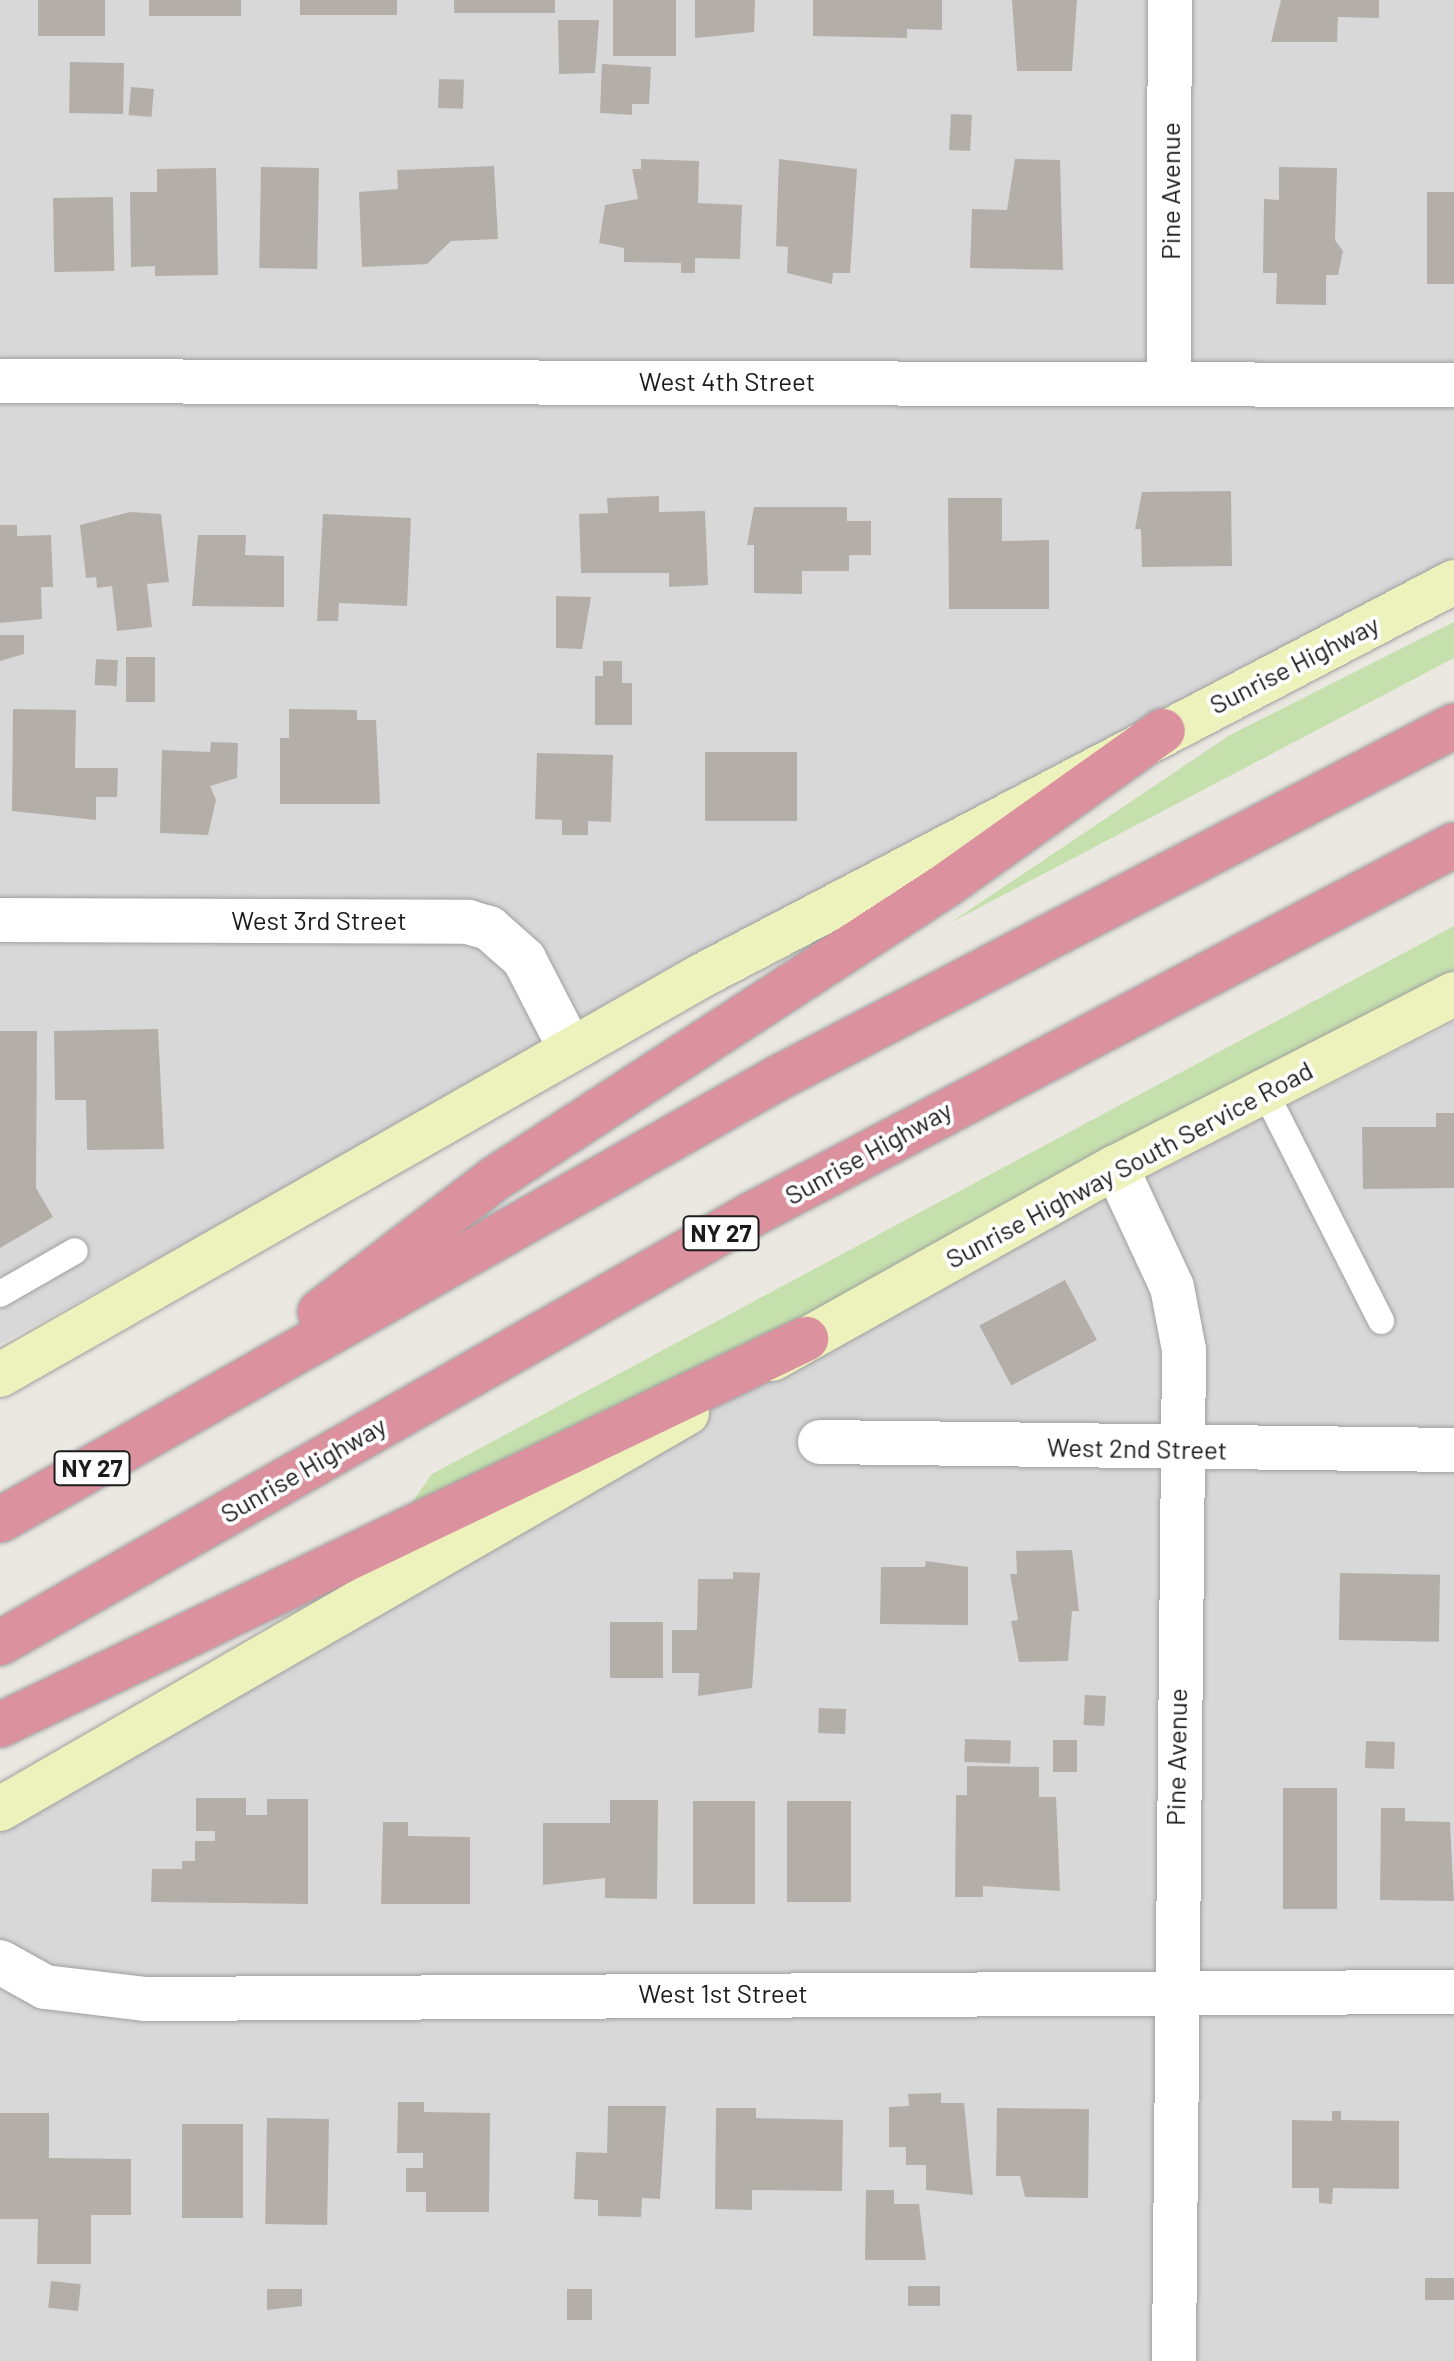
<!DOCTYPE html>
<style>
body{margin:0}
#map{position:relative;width:1454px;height:2361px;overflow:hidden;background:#ebe8e2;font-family:Barlow,sans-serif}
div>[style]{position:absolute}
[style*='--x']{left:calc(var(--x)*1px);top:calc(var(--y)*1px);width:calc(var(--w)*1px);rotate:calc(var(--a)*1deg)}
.residential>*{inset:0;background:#d9d8d8}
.grass>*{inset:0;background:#c5e0ad}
.building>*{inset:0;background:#b4aea8;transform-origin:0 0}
.roads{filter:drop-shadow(0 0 2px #9f9f9f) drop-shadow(0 0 2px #9f9f9f)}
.service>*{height:26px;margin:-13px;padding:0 13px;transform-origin:13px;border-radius:13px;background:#fff}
.minor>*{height:44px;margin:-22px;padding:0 22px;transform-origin:22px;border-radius:22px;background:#fff}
.secondary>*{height:44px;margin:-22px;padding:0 22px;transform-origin:22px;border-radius:22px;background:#edf1bb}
.motorway>*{height:44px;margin:-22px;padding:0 22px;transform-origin:22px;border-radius:22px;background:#db929e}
span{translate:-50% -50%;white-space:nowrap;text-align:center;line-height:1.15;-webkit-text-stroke:8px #fff;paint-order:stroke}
.shield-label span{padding:2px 6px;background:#fff;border:2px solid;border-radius:6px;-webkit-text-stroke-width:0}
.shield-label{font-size:24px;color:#1b1b1b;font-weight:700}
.street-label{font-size:26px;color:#1b1b1b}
</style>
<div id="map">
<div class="residential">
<div style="clip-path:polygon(0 0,1454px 0,1454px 557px,0 1344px)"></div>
<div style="clip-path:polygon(1454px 1022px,1454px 2361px,0 2361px,0 1803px,641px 1431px)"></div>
</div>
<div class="grass">
<div style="clip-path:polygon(1454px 622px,1454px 658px,950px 923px,1230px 735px)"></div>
<div style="clip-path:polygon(1454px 926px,1454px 970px,628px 1412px,408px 1508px,432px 1474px)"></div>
</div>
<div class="building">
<div style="left:38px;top:0;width:67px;height:36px"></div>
<div style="left:149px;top:0;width:92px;height:16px"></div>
<div style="left:300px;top:0;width:97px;height:15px"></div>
<div style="left:454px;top:0;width:101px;height:13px"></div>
<div style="left:613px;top:0;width:63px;height:56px"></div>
<div style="clip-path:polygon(695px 0,755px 0,754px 32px,695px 38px)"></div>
<div style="clip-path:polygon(813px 0,942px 0,942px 30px,907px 29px,907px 38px,813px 36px)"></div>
<div style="clip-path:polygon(1012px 0,1077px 0,1072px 71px,1017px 71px)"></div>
<div style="clip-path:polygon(1281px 0,1379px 0,1379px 18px,1338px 17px,1337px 42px,1271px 42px)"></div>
<div style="clip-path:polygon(558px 20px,599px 20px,595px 73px,559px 74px)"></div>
<div style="left:70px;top:62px;width:54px;height:51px;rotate:1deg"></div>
<div style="clip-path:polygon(602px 64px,651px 67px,649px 104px,632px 104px,632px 115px,600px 113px)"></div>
<div style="left:439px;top:79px;width:25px;height:29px;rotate:2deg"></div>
<div style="left:131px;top:87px;width:23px;height:28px;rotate:5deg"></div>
<div style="left:951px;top:114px;width:21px;height:36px;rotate:3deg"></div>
<div style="clip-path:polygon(641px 159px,699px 161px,698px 203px,742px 205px,740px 259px,695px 258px,695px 273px,681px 273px,681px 263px,624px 262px,624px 248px,599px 243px,605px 205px,638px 199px,632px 169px,641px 169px)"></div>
<div style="clip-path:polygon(779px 159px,857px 169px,850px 273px,833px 273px,832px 284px,787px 273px,788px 247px,776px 246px)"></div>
<div style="clip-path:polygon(1015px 159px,1060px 160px,1063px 270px,970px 268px,972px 209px,1007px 210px)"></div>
<div style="clip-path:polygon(494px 166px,498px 239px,451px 241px,427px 264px,362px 267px,359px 192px,398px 189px,397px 170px)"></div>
<div style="left:261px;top:167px;width:58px;height:101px;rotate:1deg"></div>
<div style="clip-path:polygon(1279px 167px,1337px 168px,1335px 240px,1343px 251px,1338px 275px,1326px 275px,1326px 305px,1276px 304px,1277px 273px,1263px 273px,1264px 199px,1279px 200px)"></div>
<div style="clip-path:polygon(216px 168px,218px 275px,155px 276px,155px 266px,131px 267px,130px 192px,157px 192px,157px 169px)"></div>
<div style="left:1427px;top:192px;width:27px;height:92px"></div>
<div style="left:113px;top:197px;width:74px;height:60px;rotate:89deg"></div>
<div style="clip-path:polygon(1231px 491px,1232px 566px,1142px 567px,1141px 529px,1135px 529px,1142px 492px)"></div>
<div style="clip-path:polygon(659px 496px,659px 512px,705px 511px,708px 585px,669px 587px,669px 573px,581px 573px,579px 514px,608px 513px,607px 498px)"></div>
<div style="clip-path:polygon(948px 498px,1002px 498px,1002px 541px,1049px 540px,1049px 609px,949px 609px)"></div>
<div style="clip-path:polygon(754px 507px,847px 507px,847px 521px,871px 521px,871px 555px,849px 555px,849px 571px,802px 571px,802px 594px,754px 593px,754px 545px,747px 545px)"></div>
<div style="clip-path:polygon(130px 512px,161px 514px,169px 582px,147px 584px,152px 627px,117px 631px,112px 586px,97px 588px,96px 577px,86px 578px,80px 525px)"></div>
<div style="clip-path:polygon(323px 514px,411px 518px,407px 606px,339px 603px,338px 621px,317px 621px)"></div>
<div style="clip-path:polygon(0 525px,17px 525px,17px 536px,51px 535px,53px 587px,41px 587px,42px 619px,0 623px)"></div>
<div style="clip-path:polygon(198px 535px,246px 535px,245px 555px,284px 556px,284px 607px,192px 606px)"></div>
<div style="clip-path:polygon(556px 596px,591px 597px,582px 649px,556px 648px)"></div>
<div style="clip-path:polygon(0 635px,24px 635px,24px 654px,0 661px)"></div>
<div style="left:126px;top:657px;width:29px;height:45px"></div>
<div style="left:96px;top:659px;width:22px;height:26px;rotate:3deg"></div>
<div style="clip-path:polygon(603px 661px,622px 661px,622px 683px,632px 683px,632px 725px,595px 725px,595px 676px,603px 676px)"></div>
<div style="clip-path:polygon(13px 709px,76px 710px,75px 768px,118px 768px,117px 797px,96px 797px,96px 820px,12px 811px)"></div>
<div style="clip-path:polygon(289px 709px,357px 710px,357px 720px,376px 720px,380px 804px,280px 804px,280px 738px,289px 738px)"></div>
<div style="clip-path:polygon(211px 742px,238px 743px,237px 778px,210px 786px,216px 800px,208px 835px,160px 833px,162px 750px,210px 752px)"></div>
<div style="left:797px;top:752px;width:69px;height:92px;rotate:90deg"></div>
<div style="clip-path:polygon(537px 753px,613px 755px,611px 822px,588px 821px,588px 835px,562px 835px,562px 820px,535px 819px)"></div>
<div style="clip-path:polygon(158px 1029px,164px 1149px,87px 1150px,86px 1100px,55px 1100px,54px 1031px)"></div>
<div style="clip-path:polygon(0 1031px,37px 1031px,36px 1188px,53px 1217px,0 1248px)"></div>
<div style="clip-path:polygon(1436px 1113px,1454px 1113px,1454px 1188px,1363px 1189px,1362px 1127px,1436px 1127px)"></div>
<div style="left:1065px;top:1280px;width:68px;height:97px;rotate:62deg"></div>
<div style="clip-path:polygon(1072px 1550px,1079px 1611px,1072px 1611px,1068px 1661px,1019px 1662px,1011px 1621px,1018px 1620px,1010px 1574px,1017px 1574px,1016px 1551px)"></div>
<div style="clip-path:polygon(926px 1561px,968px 1567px,968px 1625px,880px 1624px,881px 1567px,925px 1567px)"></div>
<div style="clip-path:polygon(733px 1572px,760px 1573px,752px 1688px,698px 1696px,699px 1673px,672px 1673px,672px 1630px,697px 1630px,698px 1579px,733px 1579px)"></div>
<div style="left:1340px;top:1573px;width:100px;height:67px;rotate:1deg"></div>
<div style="left:610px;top:1622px;width:53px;height:56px"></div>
<div style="left:1085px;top:1695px;width:21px;height:30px;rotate:3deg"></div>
<div style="left:819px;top:1708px;width:27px;height:25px;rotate:2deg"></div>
<div style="left:965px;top:1739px;width:46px;height:23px;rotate:2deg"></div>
<div style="left:1053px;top:1740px;width:24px;height:32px"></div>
<div style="left:1366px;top:1741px;width:29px;height:27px;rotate:2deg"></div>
<div style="clip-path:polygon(967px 1766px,1039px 1767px,1039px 1797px,1056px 1797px,1060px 1891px,983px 1886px,983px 1897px,955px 1897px,956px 1795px,967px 1795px)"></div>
<div style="left:1283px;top:1788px;width:54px;height:121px"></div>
<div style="clip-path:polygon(196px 1798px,246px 1798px,246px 1815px,267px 1815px,267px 1799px,308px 1799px,308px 1904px,151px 1902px,152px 1869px,182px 1869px,182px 1861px,195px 1861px,195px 1841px,215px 1841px,215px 1831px,196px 1831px)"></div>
<div style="clip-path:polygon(610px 1800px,658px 1800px,657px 1899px,605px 1898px,605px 1878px,543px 1885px,543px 1823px,610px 1823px)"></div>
<div style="left:693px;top:1801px;width:62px;height:103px"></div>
<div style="left:787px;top:1801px;width:64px;height:101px"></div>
<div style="clip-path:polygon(1381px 1808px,1405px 1808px,1405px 1821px,1450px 1822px,1454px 1901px,1380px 1900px)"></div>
<div style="clip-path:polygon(383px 1822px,408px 1822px,408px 1836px,470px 1837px,470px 1904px,381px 1904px)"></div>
<div style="clip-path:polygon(941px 2093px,941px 2103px,964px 2103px,973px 2195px,926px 2190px,926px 2165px,906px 2165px,906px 2147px,889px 2147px,889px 2107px,909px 2106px,908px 2094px)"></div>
<div style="clip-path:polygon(398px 2102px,424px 2102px,424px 2112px,490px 2113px,489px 2212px,426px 2212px,426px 2192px,406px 2192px,406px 2168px,423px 2168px,423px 2153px,397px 2153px)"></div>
<div style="clip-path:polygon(608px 2106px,666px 2106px,660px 2199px,642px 2198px,641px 2217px,598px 2216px,598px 2200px,574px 2199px,576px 2152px,607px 2153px)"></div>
<div style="clip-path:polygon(716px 2108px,756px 2108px,756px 2118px,843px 2120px,842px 2191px,752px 2190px,752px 2210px,715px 2209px)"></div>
<div style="clip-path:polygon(997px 2108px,1089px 2109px,1088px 2198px,1025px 2197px,1020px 2176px,996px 2176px)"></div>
<div style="clip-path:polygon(1332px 2111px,1341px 2111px,1341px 2120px,1399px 2121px,1399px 2189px,1333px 2188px,1332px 2204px,1319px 2203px,1319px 2188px,1292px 2188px,1292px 2120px,1332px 2121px)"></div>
<div style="clip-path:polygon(0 2113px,49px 2113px,49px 2158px,131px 2159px,131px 2215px,91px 2215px,91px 2264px,37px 2264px,38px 2219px,0 2219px)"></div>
<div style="left:267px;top:2118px;width:62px;height:106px;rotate:1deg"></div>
<div style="left:182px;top:2124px;width:61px;height:94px"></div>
<div style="clip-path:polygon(866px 2190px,894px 2190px,894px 2204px,919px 2204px,926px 2260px,865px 2260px)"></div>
<div style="left:1425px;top:2278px;width:29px;height:22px"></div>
<div style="left:51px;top:2281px;width:30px;height:27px;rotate:6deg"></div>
<div style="left:908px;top:2286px;width:32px;height:20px"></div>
<div style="clip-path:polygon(267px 2289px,302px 2289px,302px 2306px,267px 2310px)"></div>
<div style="left:567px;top:2289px;width:25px;height:31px"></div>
</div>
<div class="roads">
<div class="service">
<div style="--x:1264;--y:1090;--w:259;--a:63.1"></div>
<div style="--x:0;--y:1294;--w:86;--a:-29.8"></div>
</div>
<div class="minor">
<div style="--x:0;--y:381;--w:1454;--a:0.16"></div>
<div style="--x:1169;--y:382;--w:382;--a:-89.9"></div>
<div style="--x:0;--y:920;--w:468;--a:0.2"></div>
<div style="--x:468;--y:922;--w:22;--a:16"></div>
<div style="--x:489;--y:928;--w:47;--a:41.5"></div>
<div style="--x:524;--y:959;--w:100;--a:62.7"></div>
<div style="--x:1116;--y:1167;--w:132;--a:65"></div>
<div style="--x:1172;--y:1287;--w:64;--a:79.2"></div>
<div style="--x:1184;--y:1350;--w:1011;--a:90.57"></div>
<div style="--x:820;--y:1442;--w:634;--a:0.72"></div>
<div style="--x:0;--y:1962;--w:51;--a:29.1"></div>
<div style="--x:45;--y:1987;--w:102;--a:6.8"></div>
<div style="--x:146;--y:1999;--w:1308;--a:-0.31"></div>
</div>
<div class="secondary">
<div style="--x:772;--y:1359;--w:394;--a:-29.2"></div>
<div style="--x:1116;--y:1167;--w:380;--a:-27.1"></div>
<div style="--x:0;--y:1375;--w:807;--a:-29.65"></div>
<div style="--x:701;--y:976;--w:850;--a:-27.62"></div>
<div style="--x:0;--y:1809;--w:793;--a:-29.96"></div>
</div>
<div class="motorway">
<div style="--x:320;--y:1312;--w:221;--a:-37.3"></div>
<div style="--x:496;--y:1178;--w:537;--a:-33.07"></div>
<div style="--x:946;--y:885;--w:266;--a:-35.4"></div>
<div style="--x:0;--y:1520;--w:893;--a:-29.61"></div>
<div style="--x:776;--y:1079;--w:764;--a:-27.5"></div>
<div style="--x:0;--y:1643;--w:864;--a:-29.68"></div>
<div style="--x:751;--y:1215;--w:794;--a:-27.76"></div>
<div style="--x:0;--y:1725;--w:894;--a:-25.59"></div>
</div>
</div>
<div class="shield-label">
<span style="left:721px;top:1233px">NY 27</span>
<span style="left:92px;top:1468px">NY 27</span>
</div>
<div class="street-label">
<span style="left:1170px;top:191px;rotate:-90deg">Pine Avenue</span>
<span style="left:727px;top:381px">West 4th Street</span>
<span style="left:1294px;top:664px;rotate:-27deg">Sunrise Highway</span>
<span style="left:319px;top:920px">West 3rd Street</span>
<span style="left:868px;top:1152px;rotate:-29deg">Sunrise Highway</span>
<span style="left:1129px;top:1164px;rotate:-28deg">Sunrise Highway South Service Road</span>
<span style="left:1137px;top:1448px;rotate:1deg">West 2nd Street</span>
<span style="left:303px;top:1469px;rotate:-30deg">Sunrise Highway</span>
<span style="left:1176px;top:1757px;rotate:-89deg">Pine Avenue</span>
<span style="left:723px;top:1993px">West 1st Street</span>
</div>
</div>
